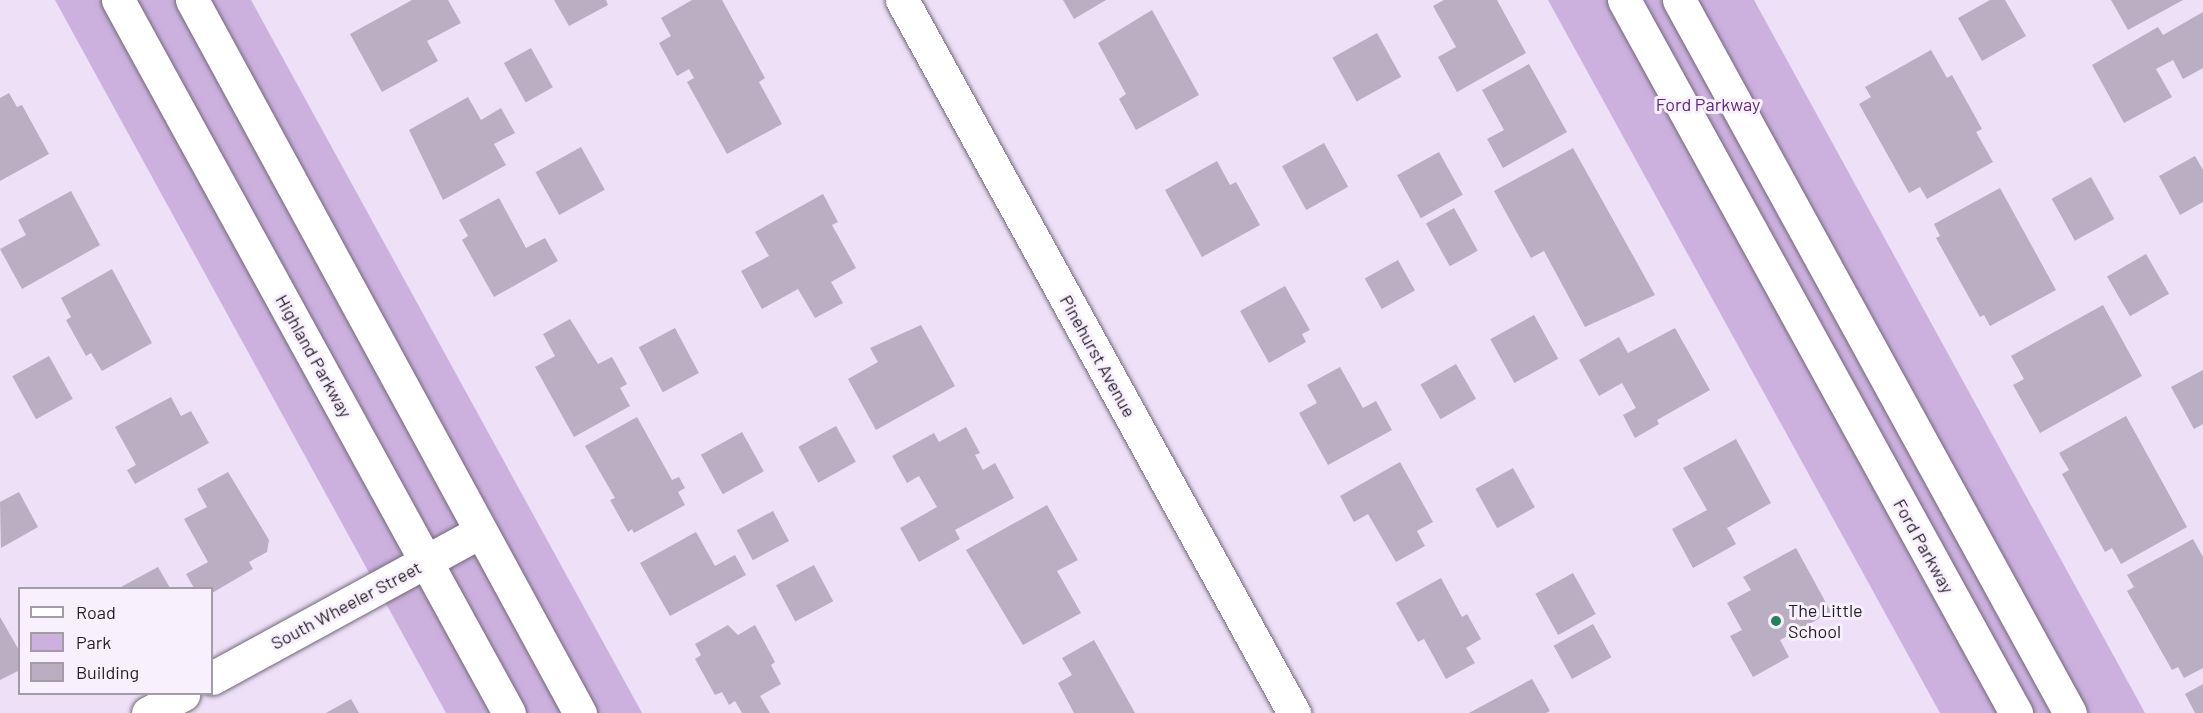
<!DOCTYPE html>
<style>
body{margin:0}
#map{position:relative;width:2203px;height:713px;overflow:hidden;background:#ede0f7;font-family:Barlow,sans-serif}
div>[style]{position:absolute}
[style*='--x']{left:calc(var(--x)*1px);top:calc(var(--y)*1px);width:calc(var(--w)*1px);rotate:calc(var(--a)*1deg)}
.green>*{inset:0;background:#ccb1df}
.building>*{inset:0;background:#baaec3;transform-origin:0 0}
.roads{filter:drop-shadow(0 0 2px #72677a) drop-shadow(0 0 2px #72677a)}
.street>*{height:33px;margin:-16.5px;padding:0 16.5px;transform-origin:16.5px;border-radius:16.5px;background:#fff}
.secondary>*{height:33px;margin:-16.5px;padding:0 16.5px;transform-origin:16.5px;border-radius:16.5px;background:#fff}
.primary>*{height:33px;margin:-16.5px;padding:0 16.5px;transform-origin:16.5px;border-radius:16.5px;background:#fff}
.dots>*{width:16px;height:16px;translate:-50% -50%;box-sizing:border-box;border:3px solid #f8f0fd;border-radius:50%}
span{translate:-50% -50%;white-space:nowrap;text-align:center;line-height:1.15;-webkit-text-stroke:6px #f8f0fd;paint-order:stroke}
.park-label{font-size:18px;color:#5e277d}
.street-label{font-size:18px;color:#241f27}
.poi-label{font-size:18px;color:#241f27}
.left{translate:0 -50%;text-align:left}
.legend{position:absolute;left:18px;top:587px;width:195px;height:108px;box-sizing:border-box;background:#f8f0fd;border:2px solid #a39ca7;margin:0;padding:8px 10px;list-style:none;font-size:18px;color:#241f27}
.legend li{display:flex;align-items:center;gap:12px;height:30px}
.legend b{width:30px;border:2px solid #a39ca7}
</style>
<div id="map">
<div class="green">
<div style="clip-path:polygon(55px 0,251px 0,642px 713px,446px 713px)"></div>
<div style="clip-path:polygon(1548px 0,1754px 0,2145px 713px,1940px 713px)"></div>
</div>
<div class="building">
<div style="clip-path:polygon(412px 0,448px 0,461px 23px,427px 41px,438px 61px,382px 92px,350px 34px)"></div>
<div style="clip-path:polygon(554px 0,606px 0,608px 5px,569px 26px)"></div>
<div style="clip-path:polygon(692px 0,722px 0,765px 78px,759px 82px,782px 124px,727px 154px,687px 82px,694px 78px,689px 69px,677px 76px,659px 43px,671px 36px,661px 18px)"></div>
<div style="clip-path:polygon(1063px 0,1106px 0,1074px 19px)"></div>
<div style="clip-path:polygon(1444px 0,1497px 0,1526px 53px,1457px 92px,1438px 57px,1456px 47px,1433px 6px)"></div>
<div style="clip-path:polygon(1990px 0,2005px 0,2026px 36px,1982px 61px,1958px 18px)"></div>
<div style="clip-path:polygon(2111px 0,2183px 0,2128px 30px)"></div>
<div style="clip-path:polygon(1152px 10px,1199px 95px,1136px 130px,1119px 99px,1126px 94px,1098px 43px)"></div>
<div style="clip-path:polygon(2203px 12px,2203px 68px,2183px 79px,2173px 60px,2156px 69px,2172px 97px,2124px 123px,2092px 65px,2158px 27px,2163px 35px)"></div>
<div style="left:1377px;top:33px;width:50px;height:51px;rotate:61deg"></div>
<div style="left:531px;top:48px;width:45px;height:31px;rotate:61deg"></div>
<div style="clip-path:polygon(1931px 50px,1947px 78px,1952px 75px,1982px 129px,1976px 132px,1993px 162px,1927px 199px,1920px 187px,1909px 193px,1859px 104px,1871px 97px,1865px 87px)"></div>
<div style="clip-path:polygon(1529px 64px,1567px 132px,1503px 168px,1487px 139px,1504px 130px,1482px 90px)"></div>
<div style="clip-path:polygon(9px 93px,17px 107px,22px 105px,49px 154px,0 181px,0 98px)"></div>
<div style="clip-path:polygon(468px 97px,481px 120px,501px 108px,515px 133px,494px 144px,506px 165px,443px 200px,409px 130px)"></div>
<div style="left:1324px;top:143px;width:50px;height:48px;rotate:61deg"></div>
<div style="left:581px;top:147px;width:49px;height:52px;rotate:61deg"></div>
<div style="clip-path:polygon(1573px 148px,1655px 295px,1585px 327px,1544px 251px,1531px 258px,1494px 191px)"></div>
<div style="left:1439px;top:152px;width:49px;height:48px;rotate:61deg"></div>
<div style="clip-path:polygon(2195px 156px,2203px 170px,2203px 202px,2180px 215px,2159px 176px)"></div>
<div style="clip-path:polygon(1217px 161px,1230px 185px,1236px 182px,1260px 225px,1202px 257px,1165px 190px)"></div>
<div style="left:2091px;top:177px;width:48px;height:45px;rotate:61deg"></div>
<div style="clip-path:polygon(2000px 188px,2056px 290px,1990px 326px,1984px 315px,1980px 317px,1936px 238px,1940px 236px,1934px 224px)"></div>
<div style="clip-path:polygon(71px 191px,100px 245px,22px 289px,0 249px,26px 235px,18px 220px)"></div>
<div style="clip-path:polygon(823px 194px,838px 222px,832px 225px,856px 268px,831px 282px,843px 303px,815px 318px,798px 289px,762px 309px,741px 271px,769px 256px,755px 232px)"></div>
<div style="clip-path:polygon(499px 198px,526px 248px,545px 238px,558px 261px,494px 297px,462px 240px,468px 236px,459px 220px)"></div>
<div style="left:1454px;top:208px;width:49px;height:32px;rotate:61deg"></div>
<div style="left:2146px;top:254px;width:46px;height:45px;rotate:60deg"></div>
<div style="left:1398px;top:260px;width:35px;height:38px;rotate:61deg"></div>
<div style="clip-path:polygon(112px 269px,152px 343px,102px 371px,91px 353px,86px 356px,66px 320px,71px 317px,61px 298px)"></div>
<div style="clip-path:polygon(1285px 286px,1310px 330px,1302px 334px,1306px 342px,1269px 363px,1240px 311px)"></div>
<div style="clip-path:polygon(2103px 305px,2142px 376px,2040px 433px,2013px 385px,2024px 379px,2011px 356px)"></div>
<div style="left:1534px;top:315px;width:50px;height:50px;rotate:61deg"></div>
<div style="clip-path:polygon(570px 319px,598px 364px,612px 357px,627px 384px,620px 388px,630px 406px,574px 437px,535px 367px,555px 356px,543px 334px)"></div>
<div style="clip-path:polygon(921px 325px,955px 386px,876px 430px,848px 379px,878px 362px,870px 348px)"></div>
<div style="left:675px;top:328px;width:51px;height:41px;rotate:62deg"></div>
<div style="clip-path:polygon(1675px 328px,1710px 390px,1657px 420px,1659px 424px,1635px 438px,1623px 415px,1636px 408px,1622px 383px,1599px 396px,1579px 360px,1619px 337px,1628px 353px)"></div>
<div style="left:49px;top:356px;width:49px;height:42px;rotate:61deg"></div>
<div style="left:1456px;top:364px;width:40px;height:41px;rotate:60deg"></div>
<div style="clip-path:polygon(1340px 367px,1363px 408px,1376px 401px,1392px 430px,1328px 465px,1299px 413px,1317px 403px,1307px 385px)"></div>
<div style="clip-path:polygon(2203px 370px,2203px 424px,2194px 429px,2171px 387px)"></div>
<div style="clip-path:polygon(171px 397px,181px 416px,191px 411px,209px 443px,135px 484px,127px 470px,136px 465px,115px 427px)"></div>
<div style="clip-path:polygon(2126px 416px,2187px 527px,2121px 564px,2112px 548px,2105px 552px,2062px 474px,2069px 470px,2059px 453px)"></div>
<div style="clip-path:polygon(637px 417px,672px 480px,679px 477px,685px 488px,678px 492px,685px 505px,634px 533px,632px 529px,628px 532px,610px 500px,615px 498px,585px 446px)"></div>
<div style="left:836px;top:426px;width:41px;height:43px;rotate:61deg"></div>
<div style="clip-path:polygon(966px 427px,980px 453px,975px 455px,983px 470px,995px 463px,1014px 498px,955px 530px,960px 539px,919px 562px,900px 528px,937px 507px,919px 476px,907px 483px,892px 456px,934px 433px,939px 442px)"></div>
<div style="left:742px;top:432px;width:45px;height:47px;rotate:61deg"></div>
<div style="clip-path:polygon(1736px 439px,1771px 503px,1727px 528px,1736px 544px,1693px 568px,1672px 529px,1707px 510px,1683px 468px)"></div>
<div style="clip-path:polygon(1400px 462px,1433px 522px,1417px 531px,1425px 546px,1396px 562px,1368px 514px,1354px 522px,1340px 496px)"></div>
<div style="left:1513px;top:468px;width:45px;height:43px;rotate:61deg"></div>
<div style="clip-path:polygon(228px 472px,269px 540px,267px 552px,249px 562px,253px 569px,212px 593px,212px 588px,194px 588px,186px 574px,208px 562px,184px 519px,207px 507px,197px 489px)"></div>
<div style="clip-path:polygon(19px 492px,38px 527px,1px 548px,0 502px)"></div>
<div style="clip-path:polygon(1047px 505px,1078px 560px,1057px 571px,1081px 613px,1023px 645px,966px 550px)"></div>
<div style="left:773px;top:511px;width:34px;height:41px;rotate:62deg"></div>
<div style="clip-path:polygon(696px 532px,715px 566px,735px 555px,746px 575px,670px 616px,640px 563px)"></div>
<div style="clip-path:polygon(2193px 539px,2203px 557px,2203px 668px,2184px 678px,2178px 667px,2172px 670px,2127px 591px,2134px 587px,2127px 575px)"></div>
<div style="clip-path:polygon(1796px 548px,1831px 612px,1780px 640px,1789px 657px,1753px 677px,1730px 636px,1742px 630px,1727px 603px,1751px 590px,1743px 577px)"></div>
<div style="left:814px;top:565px;width:41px;height:43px;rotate:62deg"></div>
<div style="clip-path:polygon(158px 567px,170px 588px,119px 588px)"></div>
<div style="left:1573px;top:573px;width:47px;height:43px;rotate:61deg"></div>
<div style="clip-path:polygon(1441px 578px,1462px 617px,1467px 614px,1481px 639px,1466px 648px,1475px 663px,1446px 679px,1424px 639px,1418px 642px,1396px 603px)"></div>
<div style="clip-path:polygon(0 617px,20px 652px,20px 670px,0 680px)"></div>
<div style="left:1593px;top:624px;width:38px;height:45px;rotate:61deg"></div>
<div style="clip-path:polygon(728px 625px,738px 635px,755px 625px,775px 662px,771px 665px,781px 684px,760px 696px,770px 713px,742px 713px,735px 701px,729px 705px,722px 692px,715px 695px,695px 659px,701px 655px,695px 644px)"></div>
<div style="clip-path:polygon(1094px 640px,1135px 713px,1074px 713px,1058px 683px,1072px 675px,1062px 658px)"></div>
<div style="clip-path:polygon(1532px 679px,1550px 711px,1546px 713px,1469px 713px)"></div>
<div style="clip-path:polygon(2203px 684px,2203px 713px,2195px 713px,2185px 694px)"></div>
<div style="clip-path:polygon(351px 699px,359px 713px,326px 713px)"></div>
</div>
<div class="roads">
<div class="street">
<div style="--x:902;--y:0;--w:814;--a:61.2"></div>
<div style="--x:212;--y:678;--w:305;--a:-28.6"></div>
<div style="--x:148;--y:713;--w:40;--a:-28"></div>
</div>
<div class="secondary">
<div style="--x:118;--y:0;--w:813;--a:61.26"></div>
<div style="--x:192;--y:0;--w:812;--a:61.45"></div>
</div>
<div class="primary">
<div style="--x:1624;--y:0;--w:814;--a:61.2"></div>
<div style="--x:1679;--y:0;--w:813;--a:61.26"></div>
</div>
</div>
<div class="dots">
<div style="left:1776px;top:621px;background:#22835b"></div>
</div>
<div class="park-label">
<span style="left:1708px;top:104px">Ford Parkway</span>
</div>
<div class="street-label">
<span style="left:314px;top:356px;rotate:61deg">Highland Parkway</span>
<span style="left:1098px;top:356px;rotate:61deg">Pinehurst Avenue</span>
<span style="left:1924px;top:546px;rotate:61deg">Ford Parkway</span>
<span style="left:346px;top:605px;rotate:-28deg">South Wheeler Street</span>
</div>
<div class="poi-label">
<span class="left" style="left:1788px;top:621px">The Little<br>School</span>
</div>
<ul class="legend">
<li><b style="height:8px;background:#fff"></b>Road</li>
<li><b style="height:16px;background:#ccb1df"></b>Park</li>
<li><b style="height:16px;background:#baaec3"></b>Building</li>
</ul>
</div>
